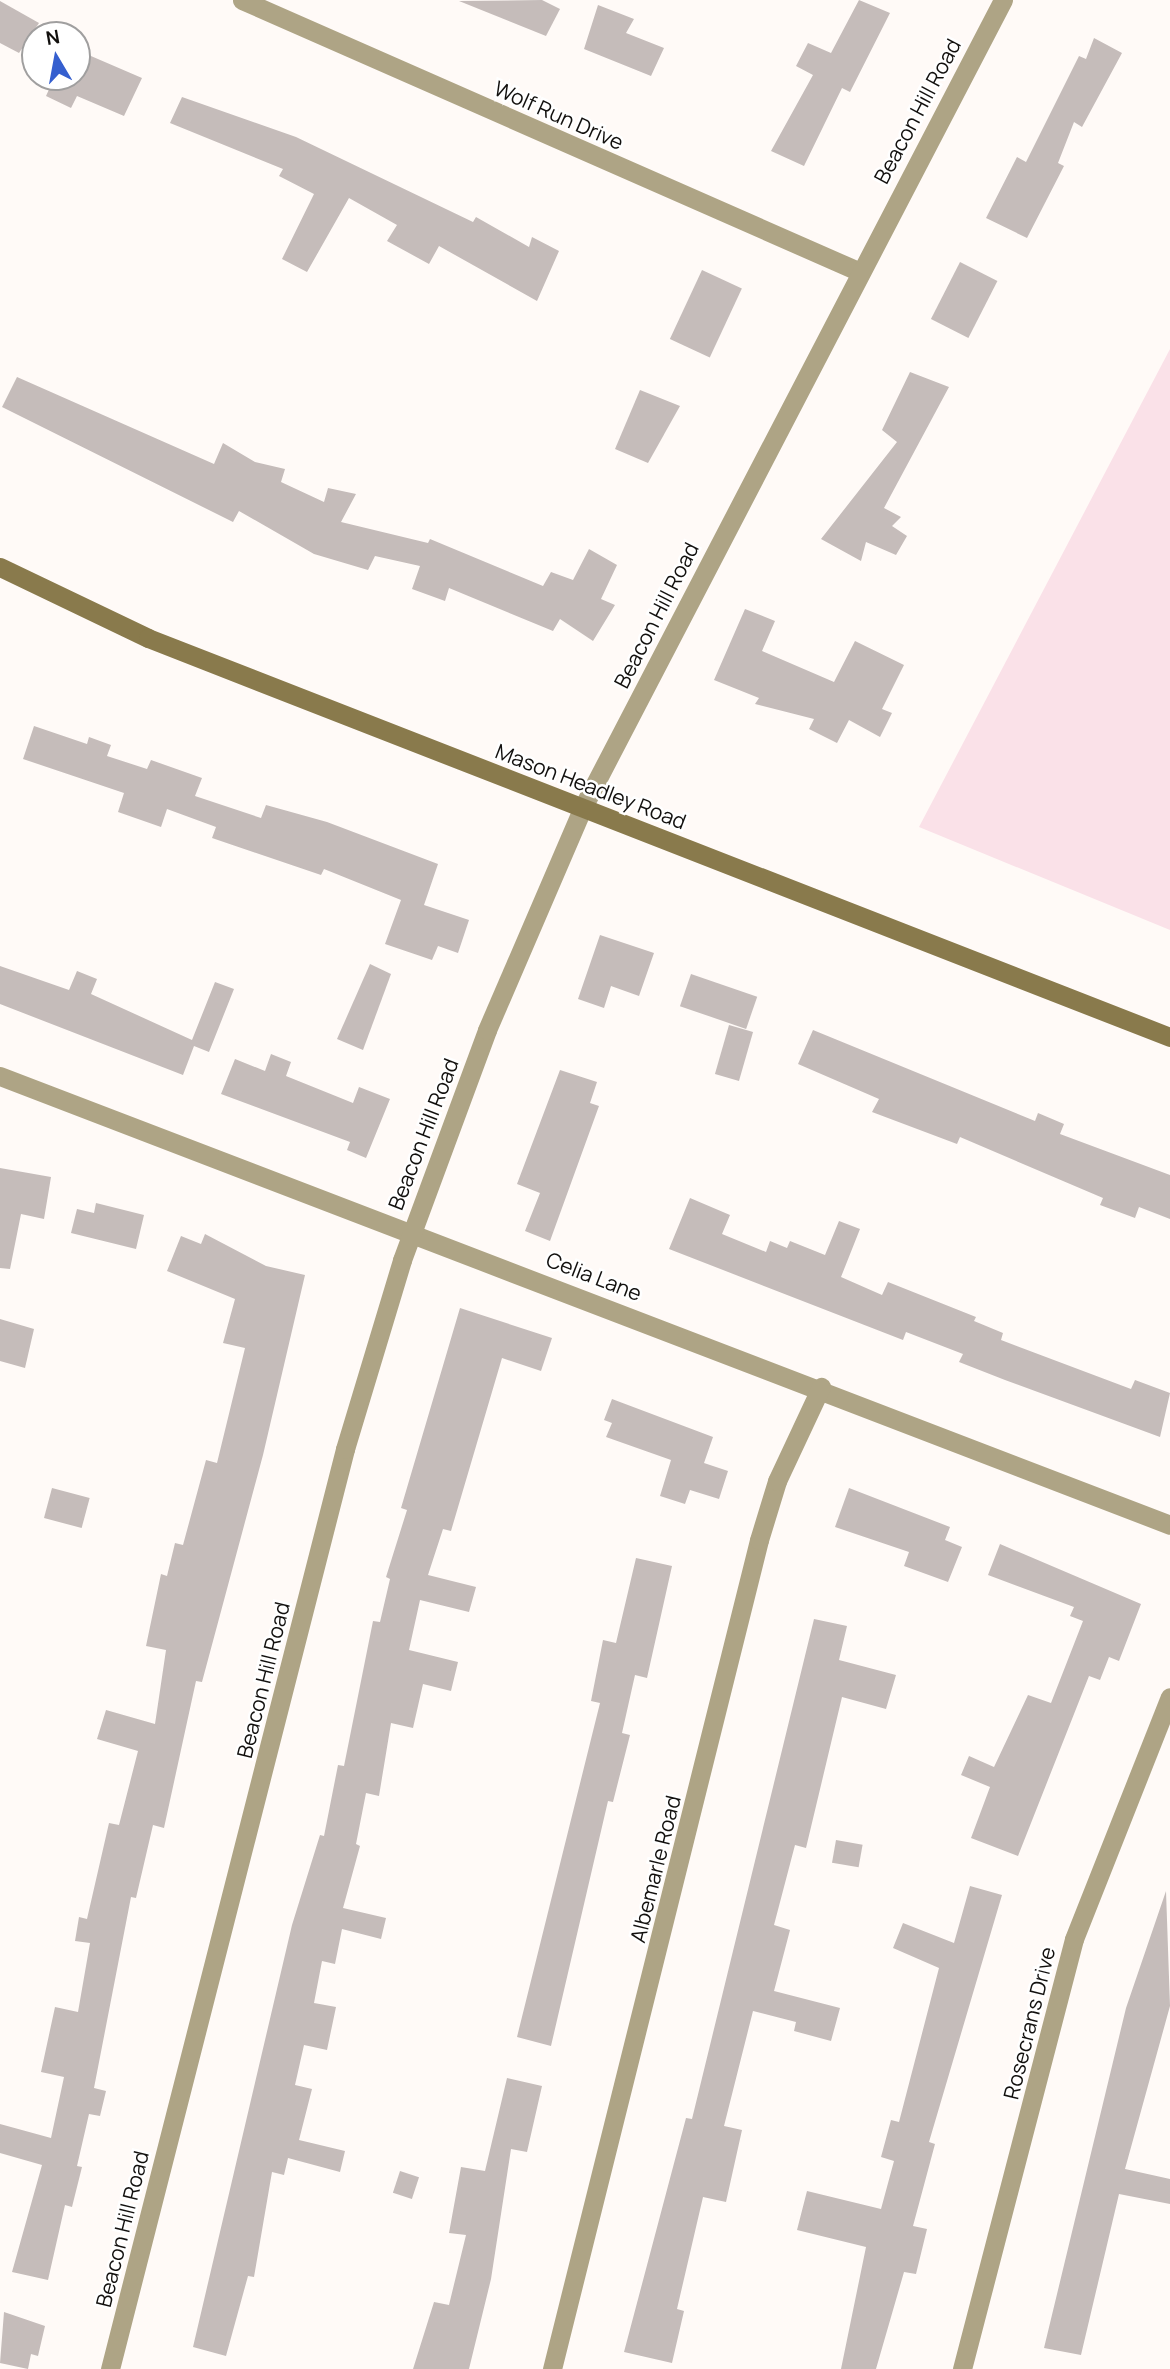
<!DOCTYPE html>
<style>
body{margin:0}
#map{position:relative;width:1170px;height:2369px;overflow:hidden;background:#fffaf7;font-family:Manrope,sans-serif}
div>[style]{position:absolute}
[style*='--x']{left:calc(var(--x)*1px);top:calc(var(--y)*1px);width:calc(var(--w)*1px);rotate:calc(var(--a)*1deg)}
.green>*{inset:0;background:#fae1e8}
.building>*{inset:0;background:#c5bcba;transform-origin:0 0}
.minor>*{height:19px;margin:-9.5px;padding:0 9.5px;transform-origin:9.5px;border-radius:9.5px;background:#aea485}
.tertiary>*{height:19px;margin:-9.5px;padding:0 9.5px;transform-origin:9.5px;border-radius:9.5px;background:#aea485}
.secondary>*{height:19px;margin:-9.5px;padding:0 9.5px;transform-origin:9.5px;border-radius:9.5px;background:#897a4c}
span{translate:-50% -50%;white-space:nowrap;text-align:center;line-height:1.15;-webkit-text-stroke:5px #fff;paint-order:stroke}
.street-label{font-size:21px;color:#12100e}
.north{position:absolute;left:21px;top:21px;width:70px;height:70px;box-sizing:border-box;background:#fff;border:2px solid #a09f9f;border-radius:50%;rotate:350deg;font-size:19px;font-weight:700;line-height:28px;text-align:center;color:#12100e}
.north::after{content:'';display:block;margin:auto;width:24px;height:32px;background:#355fcf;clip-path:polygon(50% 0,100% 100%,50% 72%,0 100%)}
</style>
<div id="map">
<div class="green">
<div style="clip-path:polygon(1170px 349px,1170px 930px,919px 827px)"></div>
</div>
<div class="building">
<div style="clip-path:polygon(542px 0,560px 9px,546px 36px,459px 1px)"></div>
<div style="clip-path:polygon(859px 0,890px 13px,850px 92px,842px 88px,804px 166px,771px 151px,813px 75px,796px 66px,808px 43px,831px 53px)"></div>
<div style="clip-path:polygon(0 1px,39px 23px,19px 53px,0 43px)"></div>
<div style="clip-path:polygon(598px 5px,634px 19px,626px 33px,664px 48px,651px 76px,584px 49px)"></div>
<div style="clip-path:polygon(1094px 38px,1122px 53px,1082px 127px,1074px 122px,1058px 163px,1064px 166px,1027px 238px,986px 218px,1017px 157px,1026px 162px,1079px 56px,1086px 59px)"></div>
<div style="clip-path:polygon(77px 50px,142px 78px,124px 116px,77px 96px,71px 108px,46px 96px,51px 85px,32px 77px,77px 77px)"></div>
<div style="clip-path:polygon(182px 97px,296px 137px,473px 222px,476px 217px,529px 247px,532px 237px,559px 251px,537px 301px,439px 246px,429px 264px,387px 241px,397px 225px,349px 198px,307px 272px,282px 259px,314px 194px,279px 176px,283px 169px,170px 123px)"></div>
<div style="left:960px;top:262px;width:42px;height:64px;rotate:27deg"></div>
<div style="left:702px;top:270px;width:44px;height:76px;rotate:25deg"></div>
<div style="clip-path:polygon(910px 372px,949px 387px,884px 508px,901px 517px,892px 526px,907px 536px,896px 555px,866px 542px,861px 561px,821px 539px,897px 442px,882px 430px)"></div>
<div style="clip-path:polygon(17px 377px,214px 464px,223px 443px,255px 462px,285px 469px,281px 482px,324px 502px,328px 488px,356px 494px,341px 522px,428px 543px,430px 539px,543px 586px,551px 572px,573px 580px,589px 549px,617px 565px,601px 599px,615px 605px,593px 641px,560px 619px,553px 631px,449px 588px,445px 601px,412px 589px,420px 566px,375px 556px,368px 570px,314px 554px,239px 511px,233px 522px,2px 407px)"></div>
<div style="clip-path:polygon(640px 390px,680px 406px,648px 463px,615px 449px)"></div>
<div style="clip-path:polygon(745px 609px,775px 621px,762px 651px,834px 682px,855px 641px,904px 665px,882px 709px,892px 713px,880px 737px,849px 720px,837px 743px,809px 729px,814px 719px,755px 704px,759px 698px,714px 680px)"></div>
<div style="clip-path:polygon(34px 726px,87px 744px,89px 737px,111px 745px,107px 756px,147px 769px,151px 760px,202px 778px,195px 796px,261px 818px,266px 805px,327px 822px,438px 864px,424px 905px,469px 920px,458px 953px,438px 946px,432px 960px,385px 944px,401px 900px,324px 869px,321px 875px,212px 838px,216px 827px,167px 809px,161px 827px,118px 812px,124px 793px,23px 759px)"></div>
<div style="clip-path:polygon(600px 935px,654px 953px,639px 996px,611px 986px,604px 1008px,578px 999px)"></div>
<div style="clip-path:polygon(370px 964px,391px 974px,363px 1050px,337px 1039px)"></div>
<div style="clip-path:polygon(0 966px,69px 990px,77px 971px,97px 979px,91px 994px,192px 1040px,215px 982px,234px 989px,209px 1052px,194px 1046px,183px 1075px,0 1004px)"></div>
<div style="left:691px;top:974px;width:70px;height:34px;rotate:19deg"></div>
<div style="left:729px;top:1025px;width:25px;height:51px;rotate:16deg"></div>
<div style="clip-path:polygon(813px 1030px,1035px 1121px,1038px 1113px,1064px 1124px,1060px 1134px,1170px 1175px,1170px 1219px,1139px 1207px,1135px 1218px,1100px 1205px,1103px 1198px,960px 1137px,957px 1144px,872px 1112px,879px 1099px,798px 1064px)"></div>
<div style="clip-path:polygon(271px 1054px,291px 1062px,286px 1076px,353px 1103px,359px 1087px,390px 1099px,366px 1158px,347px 1150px,350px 1142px,221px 1094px,235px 1059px,265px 1071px)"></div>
<div style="clip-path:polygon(560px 1070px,597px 1082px,590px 1103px,599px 1106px,550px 1241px,525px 1231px,540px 1193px,517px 1184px)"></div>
<div style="clip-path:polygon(0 1168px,51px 1177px,44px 1219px,21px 1214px,10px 1269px,0 1268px)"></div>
<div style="clip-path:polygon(690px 1198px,730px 1215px,722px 1234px,766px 1252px,770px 1241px,787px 1248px,790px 1241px,825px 1255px,839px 1221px,860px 1229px,841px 1277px,882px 1295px,888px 1282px,976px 1317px,974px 1321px,1003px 1333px,1001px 1340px,1131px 1389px,1135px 1380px,1170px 1393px,1160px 1437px,1005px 1380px,959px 1362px,963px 1354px,906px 1332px,903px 1340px,669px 1249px)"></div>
<div style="clip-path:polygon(96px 1203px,144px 1215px,136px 1249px,71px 1233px,77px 1209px,94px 1213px)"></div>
<div style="clip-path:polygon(205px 1234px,266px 1266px,305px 1275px,263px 1455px,202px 1682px,196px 1681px,164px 1828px,153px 1825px,136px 1898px,131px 1897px,94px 2088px,106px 2091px,100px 2116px,89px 2114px,77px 2166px,82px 2167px,72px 2207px,65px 2205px,48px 2280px,12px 2272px,42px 2165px,0 2153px,0 2124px,51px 2138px,64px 2077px,41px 2072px,55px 2007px,78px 2012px,90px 1943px,75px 1941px,79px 1917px,87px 1919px,109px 1823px,119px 1825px,138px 1751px,97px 1739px,106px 1710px,155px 1724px,166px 1650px,146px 1646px,161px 1574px,167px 1576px,175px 1543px,183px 1545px,206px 1460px,217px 1463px,245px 1348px,223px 1343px,235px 1299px,167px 1271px,181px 1236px,201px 1244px)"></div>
<div style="clip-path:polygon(460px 1308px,552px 1338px,541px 1371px,502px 1358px,451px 1531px,443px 1529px,428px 1575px,476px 1587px,469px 1612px,420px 1600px,409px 1650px,458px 1662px,451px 1691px,423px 1684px,413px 1728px,391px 1723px,379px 1796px,366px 1793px,356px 1844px,360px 1846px,343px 1908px,386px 1918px,381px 1939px,342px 1929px,335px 1964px,322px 1961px,314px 2003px,336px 2007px,327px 2050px,304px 2045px,295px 2085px,312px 2089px,299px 2140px,345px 2151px,340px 2172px,288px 2158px,284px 2175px,272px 2172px,254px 2277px,248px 2276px,226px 2356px,193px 2347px,292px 1925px,320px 1835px,324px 1836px,338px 1765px,344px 1766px,373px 1621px,380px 1622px,390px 1579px,386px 1577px,407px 1510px,401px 1508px)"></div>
<div style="clip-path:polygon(0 1319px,34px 1329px,25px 1368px,0 1361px)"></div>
<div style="clip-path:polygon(612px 1399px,713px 1437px,704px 1463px,728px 1471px,719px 1499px,690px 1490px,685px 1504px,660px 1496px,671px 1460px,606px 1437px,612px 1423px,604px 1420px)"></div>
<div style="left:52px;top:1488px;width:39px;height:31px;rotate:15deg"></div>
<div style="clip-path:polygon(849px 1488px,950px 1527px,945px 1540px,962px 1547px,948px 1582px,904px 1566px,909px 1552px,835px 1527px)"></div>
<div style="clip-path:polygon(1000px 1544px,1141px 1604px,1119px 1661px,1109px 1657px,1100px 1680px,1089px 1676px,1018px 1856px,971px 1838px,990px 1787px,961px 1775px,969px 1756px,994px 1767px,1028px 1695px,1051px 1703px,1083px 1621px,1070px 1616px,1074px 1607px,988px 1575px)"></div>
<div style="clip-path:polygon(636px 1558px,672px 1566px,647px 1678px,635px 1675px,622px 1733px,630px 1735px,613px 1802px,608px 1801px,551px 2046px,517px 2037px,600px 1703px,591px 1701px,603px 1640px,616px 1643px)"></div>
<div style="clip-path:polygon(814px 1619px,847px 1626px,839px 1660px,896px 1675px,886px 1709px,842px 1697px,806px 1848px,795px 1845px,774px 1925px,790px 1930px,774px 1991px,840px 2008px,831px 2041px,794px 2031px,796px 2022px,753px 2011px,724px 2126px,742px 2130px,726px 2202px,703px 2197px,677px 2309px,684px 2311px,672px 2363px,624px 2352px,686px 2118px,692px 2119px)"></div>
<div style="left:836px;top:1840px;width:27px;height:23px;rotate:10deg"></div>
<div style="clip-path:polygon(970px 1886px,1002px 1895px,929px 2142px,935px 2144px,913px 2226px,927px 2229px,916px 2274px,904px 2272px,876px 2369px,841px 2369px,866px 2247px,797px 2230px,807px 2191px,881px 2209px,894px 2161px,881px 2157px,891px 2120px,899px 2122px,939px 1968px,893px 1948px,903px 1923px,954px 1943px)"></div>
<div style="clip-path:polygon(1166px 1891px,1170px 2006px,1125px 2169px,1170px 2179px,1170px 2204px,1119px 2194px,1081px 2355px,1044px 2348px,1126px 2008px)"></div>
<div style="clip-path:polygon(507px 2078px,542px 2086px,527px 2152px,511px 2149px,491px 2279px,469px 2369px,413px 2369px,434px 2302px,449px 2305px,466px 2235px,449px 2233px,461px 2167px,485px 2171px)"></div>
<div style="left:400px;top:2171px;width:20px;height:23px;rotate:18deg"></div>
<div style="clip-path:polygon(4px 2312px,45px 2326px,38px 2356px,31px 2354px,28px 2369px,0 2363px)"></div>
</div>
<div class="minor">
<div style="--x:242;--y:0;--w:673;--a:23.75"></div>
<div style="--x:583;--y:807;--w:910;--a:-62.51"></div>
<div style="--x:0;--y:1076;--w:1253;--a:20.99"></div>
<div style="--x:552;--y:2369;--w:854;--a:-75.98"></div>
<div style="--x:759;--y:1540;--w:62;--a:-73"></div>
<div style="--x:777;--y:1481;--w:104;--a:-64.9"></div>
<div style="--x:962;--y:2369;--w:444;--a:-75.4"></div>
<div style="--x:1074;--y:1939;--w:260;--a:-68.4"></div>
</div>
<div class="tertiary">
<div style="--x:110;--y:2369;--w:950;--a:-75.67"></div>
<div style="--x:345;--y:1449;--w:197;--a:-73.2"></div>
<div style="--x:402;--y:1260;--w:245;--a:-69.7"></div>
<div style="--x:487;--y:1030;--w:243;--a:-66.7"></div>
</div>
<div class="secondary">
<div style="--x:0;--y:567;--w:164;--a:25.6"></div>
<div style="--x:148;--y:638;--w:1097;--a:21.33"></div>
</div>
<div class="street-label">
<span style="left:917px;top:111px;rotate:-62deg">Beacon Hill Road</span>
<span style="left:559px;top:115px;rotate:24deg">Wolf Run Drive</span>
<span style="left:656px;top:615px;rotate:-63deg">Beacon Hill Road</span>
<span style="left:591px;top:786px;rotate:21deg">Mason Headley Road</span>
<span style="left:423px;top:1134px;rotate:-69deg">Beacon Hill Road</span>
<span style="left:594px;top:1276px;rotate:21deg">Celia Lane</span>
<span style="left:263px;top:1680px;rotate:-76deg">Beacon Hill Road</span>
<span style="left:655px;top:1869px;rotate:-76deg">Albemarle Road</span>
<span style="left:1029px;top:2023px;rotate:-76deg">Rosecrans Drive</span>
<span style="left:122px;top:2229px;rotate:-76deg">Beacon Hill Road</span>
</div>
<div class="north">N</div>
</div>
